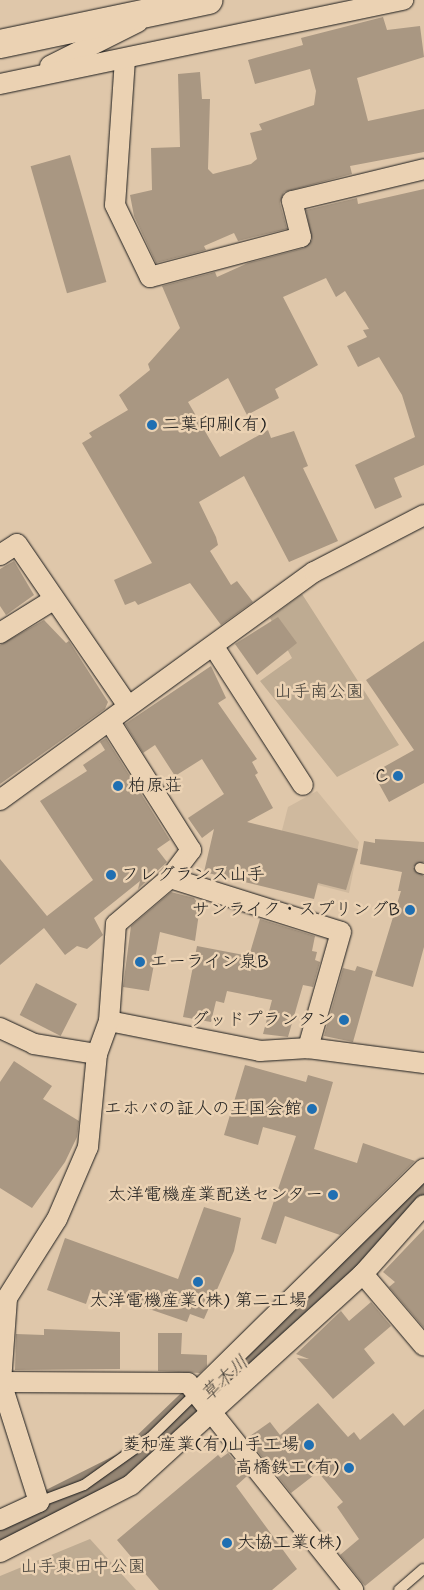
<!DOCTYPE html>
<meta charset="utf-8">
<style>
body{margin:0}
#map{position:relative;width:424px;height:1590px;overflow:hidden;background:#dfc7aa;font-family:Mynerve,"Klee One",sans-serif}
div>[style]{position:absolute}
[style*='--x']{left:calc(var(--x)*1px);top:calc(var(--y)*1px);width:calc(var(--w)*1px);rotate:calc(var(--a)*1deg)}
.built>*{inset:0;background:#cfb99e}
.green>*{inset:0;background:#beab92}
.river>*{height:39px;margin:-19.5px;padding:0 19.5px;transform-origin:19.5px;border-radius:19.5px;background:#948573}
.building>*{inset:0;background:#a99782;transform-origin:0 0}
.roads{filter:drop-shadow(0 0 1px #1c1c1c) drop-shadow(0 0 1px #1c1c1c)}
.lane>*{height:10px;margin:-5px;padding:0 5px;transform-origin:5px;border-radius:5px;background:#ebd2b3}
.street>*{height:20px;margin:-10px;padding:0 10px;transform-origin:10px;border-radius:10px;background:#ebd2b3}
.secondary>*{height:28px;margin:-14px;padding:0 14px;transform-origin:14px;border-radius:14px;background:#ebd2b3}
.dots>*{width:14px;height:14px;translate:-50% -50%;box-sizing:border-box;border:2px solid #ebd2b3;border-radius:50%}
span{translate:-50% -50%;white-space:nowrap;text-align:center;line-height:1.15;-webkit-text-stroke:5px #ebd2b3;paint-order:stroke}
.poi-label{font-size:18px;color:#1c1c1c}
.left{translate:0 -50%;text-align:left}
.right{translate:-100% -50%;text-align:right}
.park-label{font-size:18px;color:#44403a}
.water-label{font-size:19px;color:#46413a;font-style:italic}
</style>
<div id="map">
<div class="built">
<div style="clip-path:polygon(317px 791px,359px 842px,349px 893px,271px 873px,288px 807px)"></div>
</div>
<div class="green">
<div style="clip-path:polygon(302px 594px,399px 745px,337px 777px,260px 681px,292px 658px,270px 618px)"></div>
<div style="clip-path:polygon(90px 1539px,136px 1590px,0 1590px,0 1576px)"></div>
</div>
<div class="river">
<div style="--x:0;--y:1534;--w:143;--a:-26.6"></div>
<div style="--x:128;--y:1470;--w:410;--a:-43.8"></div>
</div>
<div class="building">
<div style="clip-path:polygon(383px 17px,387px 30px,420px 26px,424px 57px,357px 78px,368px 121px,424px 109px,424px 152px,350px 166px,352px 174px,284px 192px,280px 203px,287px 229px,238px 241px,234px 233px,204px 246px,206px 250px,156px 263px,134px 216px,130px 195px,152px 190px,151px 148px,180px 147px,178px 74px,200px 72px,202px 99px,210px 99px,208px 169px,213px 174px,251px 164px,257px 159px,250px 133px,262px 130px,259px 124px,314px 105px,316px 91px,310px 69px,255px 84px,248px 60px,303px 45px,301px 38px)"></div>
<div style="left:70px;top:155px;width:132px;height:41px;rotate:74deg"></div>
<div style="clip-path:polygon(424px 189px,424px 465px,394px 478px,402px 497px,375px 509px,355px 465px,415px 437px,402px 395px,379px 357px,358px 367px,347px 346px,367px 337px,363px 330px,369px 329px,345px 291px,336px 297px,326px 278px,283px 297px,318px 365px,275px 389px,279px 398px,247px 415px,228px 378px,188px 402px,220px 457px,268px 430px,271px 438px,294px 431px,308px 466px,303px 468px,338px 541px,289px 562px,244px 476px,199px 502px,216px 537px,218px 545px,210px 551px,231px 585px,237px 581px,253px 602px,221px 625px,190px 583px,138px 605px,135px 601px,125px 605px,114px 580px,152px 563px,82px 443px,92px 437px,89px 433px,128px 410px,119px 395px,150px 370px,148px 364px,180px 328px,162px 286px,215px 272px,217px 277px,248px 263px,304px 248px,312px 240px,306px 210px,357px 198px,358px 204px)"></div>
<div style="clip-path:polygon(14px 561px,34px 595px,6px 615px,0 606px,0 569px)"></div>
<div style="clip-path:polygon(278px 617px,297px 643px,257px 675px,235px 644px)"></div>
<div style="clip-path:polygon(44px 620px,66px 643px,69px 641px,108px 702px,105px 709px,0 784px,0 645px)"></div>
<div style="clip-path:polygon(424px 641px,424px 783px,389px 802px,373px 773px,414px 750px,366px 680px)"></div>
<div style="clip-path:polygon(211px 666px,226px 698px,218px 703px,257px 759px,252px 762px,258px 773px,255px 775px,273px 808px,247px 822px,358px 849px,346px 890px,318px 883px,314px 899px,204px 872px,214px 829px,202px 838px,188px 818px,224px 794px,202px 759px,175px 776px,155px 745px,143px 753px,125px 724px)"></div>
<div style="clip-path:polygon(106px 738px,170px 840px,157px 849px,167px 862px,138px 889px,140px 881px,94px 918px,103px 935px,87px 949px,77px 946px,65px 955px,44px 928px,0 965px,0 859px,47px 916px,93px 880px,40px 801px,87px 771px,83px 765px,105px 750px,100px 742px)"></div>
<div style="clip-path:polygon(375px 839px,424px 842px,424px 862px,413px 867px,424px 876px,424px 947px,413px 987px,375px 976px,401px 891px,398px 891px,402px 872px,360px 864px,364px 841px,375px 843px)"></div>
<div style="clip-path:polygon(171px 892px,194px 898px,200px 906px,195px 941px,160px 932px,149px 991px,123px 987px,131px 926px)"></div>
<div style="clip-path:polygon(260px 919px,315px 936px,312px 951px,317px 952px,315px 960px,320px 962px,313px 987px,303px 985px,288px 1037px,263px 1034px,272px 1000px,227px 991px,224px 1003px,216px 1001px,211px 1022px,183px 1017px,197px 946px,249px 956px)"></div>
<div style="clip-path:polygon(357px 966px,373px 971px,353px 1042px,324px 1036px,343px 968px,355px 971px)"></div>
<div style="left:36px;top:983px;width:46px;height:36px;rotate:27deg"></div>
<div style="clip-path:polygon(14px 1061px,52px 1086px,43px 1099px,79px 1121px,77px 1137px,65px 1162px,32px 1208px,0 1188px,0 1082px)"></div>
<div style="clip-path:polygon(245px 1065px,306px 1082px,308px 1075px,333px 1082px,314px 1149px,357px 1163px,363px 1143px,415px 1161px,340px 1235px,285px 1216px,276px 1244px,261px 1239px,296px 1136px,263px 1127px,258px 1145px,224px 1135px)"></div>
<div style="clip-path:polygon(204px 1207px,241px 1218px,234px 1251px,204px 1319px,190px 1314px,187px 1322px,91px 1289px,86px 1304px,47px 1290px,65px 1238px,178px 1279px)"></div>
<div style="clip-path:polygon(424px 1229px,424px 1328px,389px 1287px,395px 1282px,383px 1272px)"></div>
<div style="clip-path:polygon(371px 1302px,391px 1326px,364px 1349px,375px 1363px,333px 1399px,297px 1358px,309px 1359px,296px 1354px,341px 1311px,349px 1321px)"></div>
<div style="clip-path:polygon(44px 1329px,120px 1332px,120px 1369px,15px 1370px,16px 1334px,44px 1335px)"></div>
<div style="clip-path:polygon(158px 1333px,182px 1333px,181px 1354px,207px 1355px,207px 1366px,200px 1373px,158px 1371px)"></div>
<div style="clip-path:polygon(318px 1403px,348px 1437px,354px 1432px,360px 1440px,393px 1413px,404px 1426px,424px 1409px,424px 1538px,365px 1586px,340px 1555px,359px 1539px,337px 1507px,343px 1502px,318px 1472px,291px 1493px,247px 1438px,270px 1422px,280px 1435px)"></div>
<div style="clip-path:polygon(228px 1453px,247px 1476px,236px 1486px,297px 1569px,272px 1590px,159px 1590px,117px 1540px,218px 1455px,221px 1458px)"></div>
</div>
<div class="roads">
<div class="lane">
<div style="--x:420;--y:868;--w:4;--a:14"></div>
<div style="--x:39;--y:1502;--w:48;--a:-20.7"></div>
<div style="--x:84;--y:1485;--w:81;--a:-35.5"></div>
<div style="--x:150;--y:1438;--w:64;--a:-44.4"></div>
<div style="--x:399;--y:1590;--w:32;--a:-41"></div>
</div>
<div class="street">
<div style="--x:125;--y:59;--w:146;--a:93.9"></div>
<div style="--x:115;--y:205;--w:80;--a:64.1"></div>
<div style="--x:150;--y:277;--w:156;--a:-14.8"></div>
<div style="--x:301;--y:237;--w:37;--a:-104"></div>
<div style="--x:292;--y:201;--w:136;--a:-13.6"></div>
<div style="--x:50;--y:66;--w:98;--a:-26.6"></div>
<div style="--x:0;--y:84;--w:412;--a:-11.8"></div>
<div style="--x:0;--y:555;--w:20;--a:-33"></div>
<div style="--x:17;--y:544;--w:196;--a:55.6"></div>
<div style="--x:0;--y:633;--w:62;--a:-31.9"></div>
<div style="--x:214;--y:647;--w:164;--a:57.2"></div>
<div style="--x:0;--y:800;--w:388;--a:-36"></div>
<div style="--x:314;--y:572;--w:124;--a:-27.4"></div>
<div style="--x:170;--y:878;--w:179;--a:17.5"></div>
<div style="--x:341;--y:932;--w:121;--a:105.9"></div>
<div style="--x:109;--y:1021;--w:154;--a:11.2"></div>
<div style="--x:260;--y:1051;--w:48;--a:-3.6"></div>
<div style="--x:308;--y:1048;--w:117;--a:7.4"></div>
<div style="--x:0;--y:1028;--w:38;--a:25"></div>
<div style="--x:34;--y:1044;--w:64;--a:9"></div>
<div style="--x:363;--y:1274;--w:94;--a:49.7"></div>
<div style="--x:0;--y:1382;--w:188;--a:0.3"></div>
<div style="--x:188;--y:1383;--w:265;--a:51.4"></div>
<div style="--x:196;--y:1393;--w:320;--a:-44.5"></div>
<div style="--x:0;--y:1520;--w:43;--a:-24.8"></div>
<div style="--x:39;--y:1502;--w:126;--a:-107.6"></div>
<div style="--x:1;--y:1382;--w:84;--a:-85.9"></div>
<div style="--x:7;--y:1298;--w:93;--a:-57.7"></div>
<div style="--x:57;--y:1219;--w:78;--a:-66.7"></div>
<div style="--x:88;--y:1147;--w:93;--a:-84.5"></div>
<div style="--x:97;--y:1054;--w:35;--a:-70"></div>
<div style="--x:109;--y:1021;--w:97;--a:-85.9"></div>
<div style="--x:116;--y:924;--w:71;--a:-40.4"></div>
<div style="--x:170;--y:878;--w:35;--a:-53"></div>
<div style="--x:191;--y:850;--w:151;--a:-122.3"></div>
<div style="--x:0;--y:1552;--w:147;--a:-27.1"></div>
<div style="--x:131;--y:1485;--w:314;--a:-42.3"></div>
<div style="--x:363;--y:1274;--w:92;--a:-48.5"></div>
</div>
<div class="secondary">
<div style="--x:0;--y:44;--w:213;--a:-11.9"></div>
</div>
</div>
<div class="dots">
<div style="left:152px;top:425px;background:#1f6fb2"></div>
<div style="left:398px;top:776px;background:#1f6fb2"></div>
<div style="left:118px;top:786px;background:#1f6fb2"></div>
<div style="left:111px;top:875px;background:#1f6fb2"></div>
<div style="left:410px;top:910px;background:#1f6fb2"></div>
<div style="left:140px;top:962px;background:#1f6fb2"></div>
<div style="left:344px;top:1020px;background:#1f6fb2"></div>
<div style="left:312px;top:1109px;background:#1f6fb2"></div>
<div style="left:333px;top:1195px;background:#1f6fb2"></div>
<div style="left:198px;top:1282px;background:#1f6fb2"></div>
<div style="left:309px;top:1445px;background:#1f6fb2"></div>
<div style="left:349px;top:1468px;background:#1f6fb2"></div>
<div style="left:227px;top:1543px;background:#1f6fb2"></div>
</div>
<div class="poi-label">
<span class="left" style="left:162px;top:425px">二葉印刷(有)</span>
<span class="right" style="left:388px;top:776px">C</span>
<span class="left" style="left:128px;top:786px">柏原荘</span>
<span class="left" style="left:121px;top:875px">フレグランス山手</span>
<span class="right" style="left:400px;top:910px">サンライク・スプリングB</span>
<span class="left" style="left:150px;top:962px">エーライン泉B</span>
<span class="right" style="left:334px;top:1020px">グッドプランタン</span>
<span class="right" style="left:302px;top:1109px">エホバの証人の王国会館</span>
<span class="right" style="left:323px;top:1195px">太洋電機産業配送センター</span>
<span style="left:198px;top:1301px">太洋電機産業(株) 第二工場</span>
<span class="right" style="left:299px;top:1445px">菱和産業(有)山手工場</span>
<span class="right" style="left:339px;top:1468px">高橋鉄工(有)</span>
<span class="left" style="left:237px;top:1543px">大協工業(株)</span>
</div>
<div class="park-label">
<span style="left:319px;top:692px">山手南公園</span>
<span style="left:83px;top:1567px">山手東田中公園</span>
</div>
<div class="water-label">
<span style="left:225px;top:1379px;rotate:-43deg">草木川</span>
</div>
</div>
